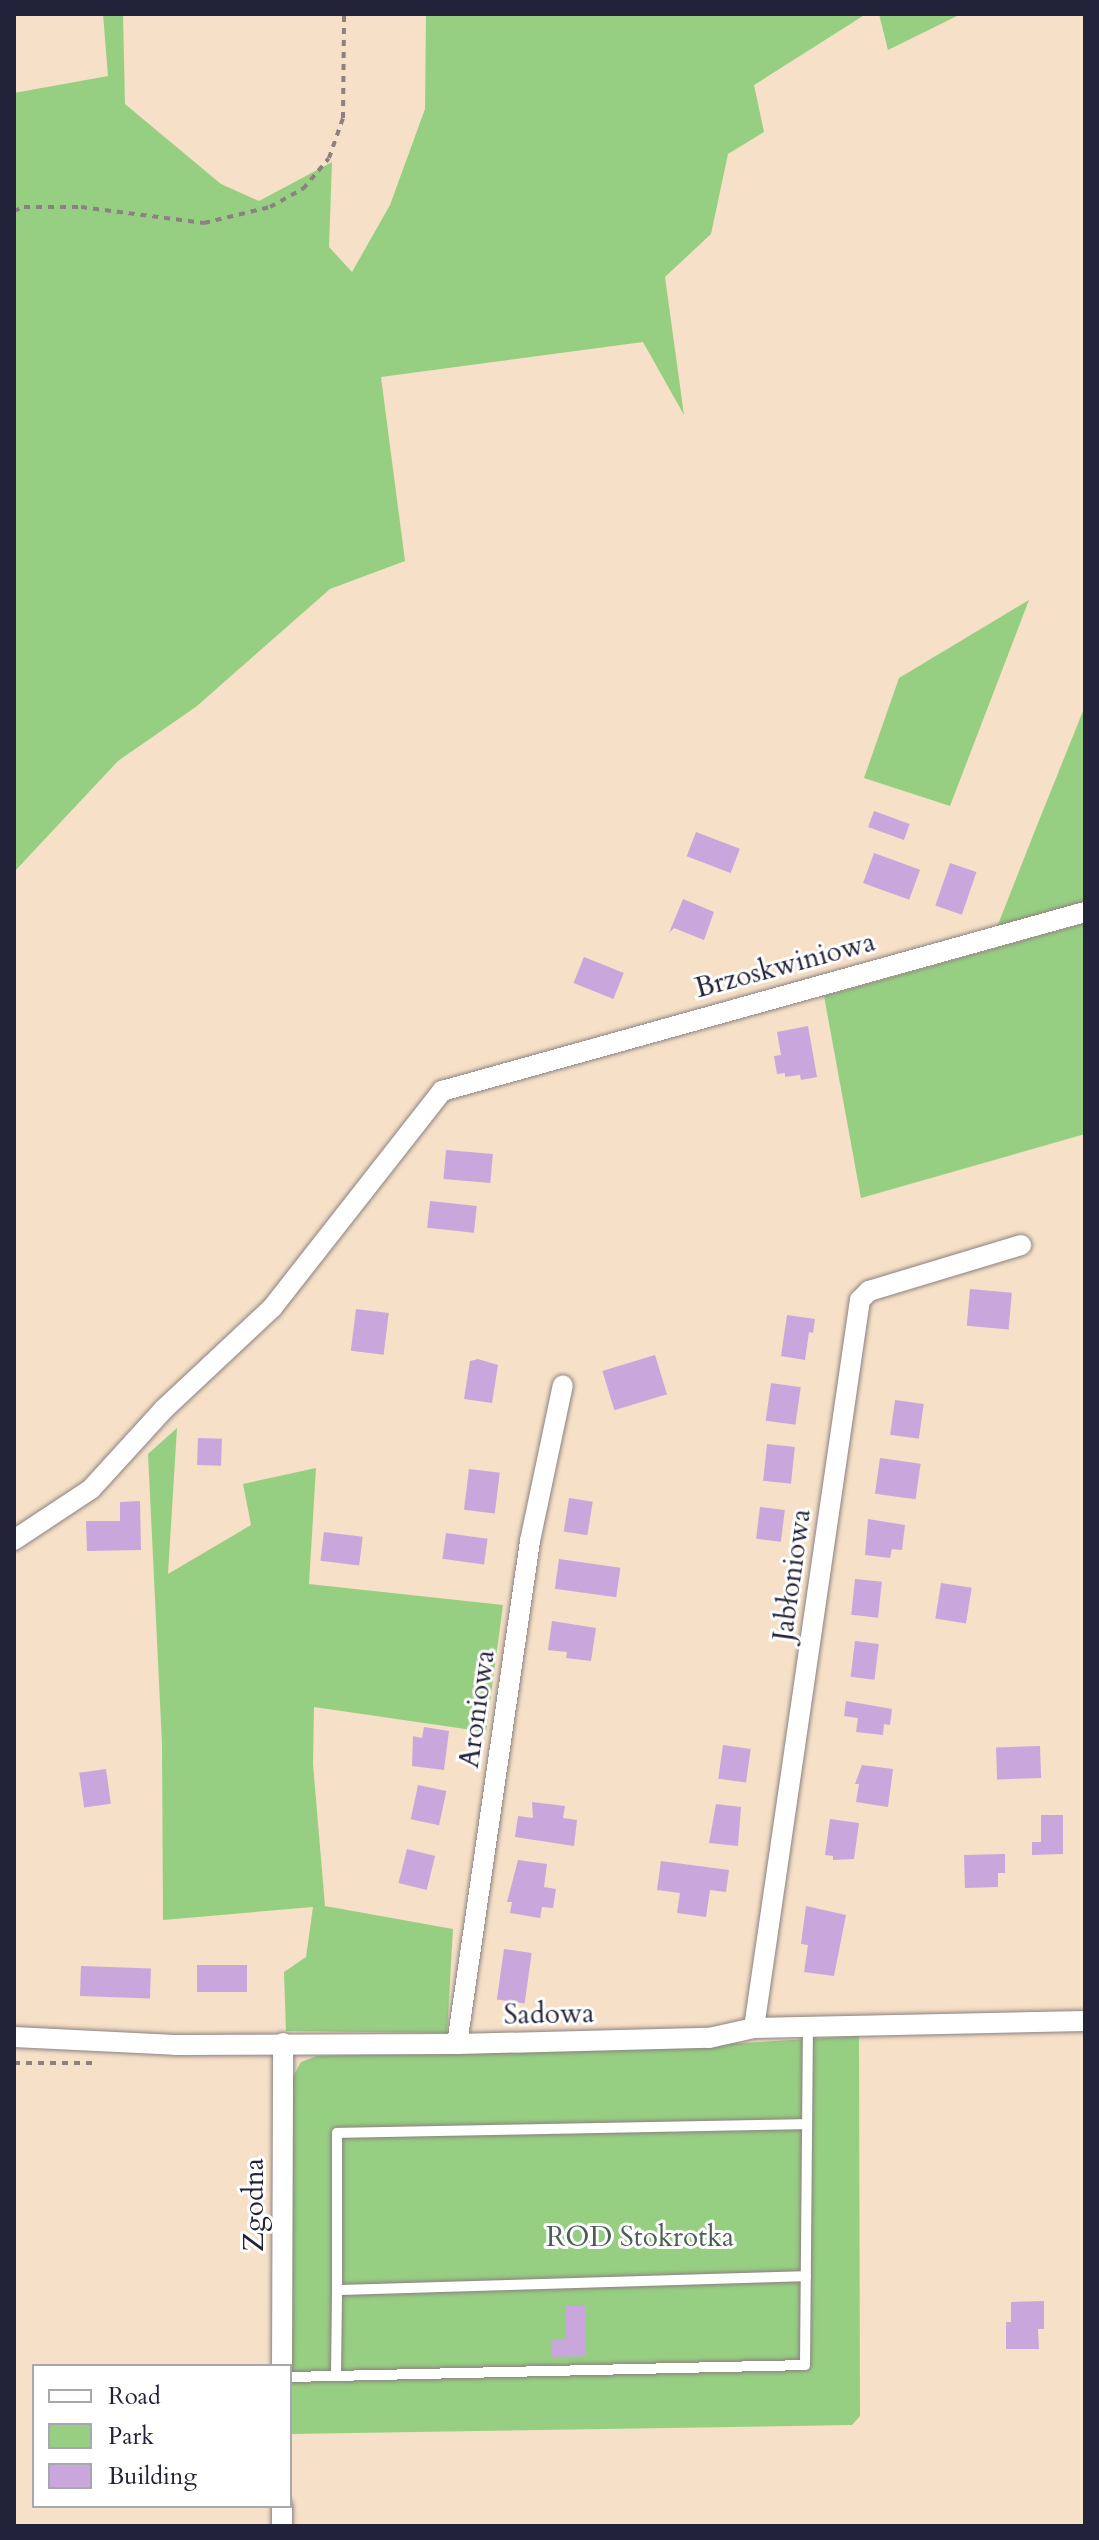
<!DOCTYPE html>
<meta charset="utf-8">
<style>
body{margin:0}
#map{position:relative;width:1099px;height:2540px;overflow:hidden;background:#f6e0c7;font-family:Cardo,serif}
div>[style]{position:absolute}
[style*='--x']{left:calc(var(--x)*1px);top:calc(var(--y)*1px);width:calc(var(--w)*1px);rotate:calc(var(--a)*1deg)}
.green>*{inset:0;background:#97cf82}
.building>*{inset:0;background:#c9a7dc;transform-origin:0 0}
.path>*{height:4px;margin-top:-2px;transform-origin:0;background:repeating-linear-gradient(90deg,#8c8181 0 6px,transparent 0 12px)}
.roads{filter:drop-shadow(0 0 2px #8c8181) drop-shadow(0 0 2px #8c8181)}
.lane>*{height:10px;margin:-5px;padding:0 5px;transform-origin:5px;border-radius:5px;background:#fff}
.street>*{height:20px;margin:-10px;padding:0 10px;transform-origin:10px;border-radius:10px;background:#fff}
span{translate:-50% -50%;white-space:nowrap;text-align:center;line-height:1.15;-webkit-text-stroke:6px #fff;paint-order:stroke}
.street-label{font-size:28px;color:#22223b}
.park-label{font-size:28px;color:#4b5f54}
.frame{position:absolute;inset:0;border:16px solid #22223b;pointer-events:none}
.legend{position:absolute;left:32px;top:2364px;width:260px;height:144px;box-sizing:border-box;background:#fff;border:2px solid #a7a7b1;margin:0;padding:10px 14px;list-style:none;font-size:24px;color:#22223b}
.legend li{display:flex;align-items:center;gap:16px;height:40px}
.legend b{width:40px;border:2px solid #a7a7b1}
</style>
<div id="map">
<div class="green">
<div style="clip-path:polygon(103px 14px,123px 14px,125px 104px,221px 184px,259px 201px,332px 162px,329px 247px,352px 272px,390px 205px,425px 109px,426px 14px,866px 14px,754px 85px,764px 132px,728px 154px,711px 234px,665px 277px,684px 415px,643px 342px,381px 377px,405px 561px,330px 589px,197px 706px,118px 761px,14px 872px,14px 93px,108px 76px)"></div>
<div style="clip-path:polygon(879px 14px,961px 14px,888px 50px)"></div>
<div style="clip-path:polygon(1029px 600px,950px 806px,864px 778px,899px 678px)"></div>
<div style="clip-path:polygon(1085px 706px,1085px 903px,997px 927px,1034px 833px)"></div>
<div style="clip-path:polygon(1085px 923px,1085px 1134px,861px 1198px,824px 996px)"></div>
<div style="clip-path:polygon(177px 1428px,168px 1574px,251px 1525px,243px 1484px,316px 1468px,309px 1584px,503px 1605px,486px 1732px,314px 1707px,313px 1764px,325px 1906px,453px 1929px,447px 2033px,286px 2031px,284px 1972px,306px 1957px,313px 1907px,163px 1920px,162px 1744px,148px 1454px)"></div>
<div style="clip-path:polygon(859px 2036px,860px 2416px,852px 2425px,290px 2434px,291px 2080px,301px 2062px,317px 2056px,743px 2043px)"></div>
</div>
<div class="building">
<div style="left:874px;top:811px;width:38px;height:17px;rotate:20deg"></div>
<div style="left:696px;top:832px;width:47px;height:26px;rotate:21deg"></div>
<div style="left:874px;top:853px;width:49px;height:32px;rotate:20deg"></div>
<div style="left:950px;top:863px;width:28px;height:45px;rotate:19deg"></div>
<div style="clip-path:polygon(683px 899px,714px 912px,704px 940px,674px 928px,669px 933px)"></div>
<div style="left:584px;top:957px;width:43px;height:28px;rotate:22deg"></div>
<div style="clip-path:polygon(808px 1026px,817px 1077px,801px 1080px,800px 1075px,785px 1077px,785px 1073px,777px 1074px,774px 1056px,781px 1055px,777px 1032px)"></div>
<div style="left:446px;top:1150px;width:47px;height:29px;rotate:5deg"></div>
<div style="left:430px;top:1201px;width:47px;height:27px;rotate:6deg"></div>
<div style="left:970px;top:1289px;width:42px;height:37px;rotate:5deg"></div>
<div style="left:356px;top:1309px;width:33px;height:42px;rotate:7deg"></div>
<div style="clip-path:polygon(787px 1315px,815px 1319px,813px 1333px,809px 1332px,805px 1360px,781px 1356px)"></div>
<div style="left:655px;top:1355px;width:41px;height:55px;rotate:73deg"></div>
<div style="clip-path:polygon(478px 1359px,498px 1365px,492px 1403px,464px 1399px,470px 1361px)"></div>
<div style="left:771px;top:1383px;width:30px;height:38px;rotate:8deg"></div>
<div style="left:895px;top:1400px;width:29px;height:35px;rotate:8deg"></div>
<div style="left:198px;top:1438px;width:24px;height:27px;rotate:2deg"></div>
<div style="left:767px;top:1444px;width:28px;height:37px;rotate:6deg"></div>
<div style="left:880px;top:1458px;width:41px;height:36px;rotate:8deg"></div>
<div style="left:469px;top:1469px;width:31px;height:41px;rotate:7deg"></div>
<div style="left:569px;top:1498px;width:24px;height:34px;rotate:9deg"></div>
<div style="clip-path:polygon(140px 1501px,141px 1550px,87px 1551px,86px 1521px,120px 1521px,120px 1502px)"></div>
<div style="left:760px;top:1507px;width:25px;height:32px;rotate:7deg"></div>
<div style="clip-path:polygon(868px 1519px,905px 1525px,902px 1550px,892px 1549px,890px 1558px,865px 1555px)"></div>
<div style="left:324px;top:1532px;width:39px;height:29px;rotate:7deg"></div>
<div style="left:446px;top:1533px;width:42px;height:26px;rotate:8deg"></div>
<div style="left:559px;top:1559px;width:62px;height:30px;rotate:8deg"></div>
<div style="left:855px;top:1579px;width:27px;height:36px;rotate:6deg"></div>
<div style="left:941px;top:1583px;width:31px;height:36px;rotate:9deg"></div>
<div style="clip-path:polygon(552px 1621px,596px 1628px,591px 1661px,566px 1658px,567px 1652px,548px 1650px)"></div>
<div style="left:855px;top:1641px;width:24px;height:36px;rotate:7deg"></div>
<div style="clip-path:polygon(846px 1701px,892px 1709px,890px 1725px,884px 1724px,883px 1735px,856px 1732px,858px 1718px,844px 1716px)"></div>
<div style="clip-path:polygon(424px 1727px,449px 1731px,444px 1770px,412px 1766px,413px 1736px,422px 1738px)"></div>
<div style="left:723px;top:1745px;width:28px;height:34px;rotate:8deg"></div>
<div style="left:1040px;top:1746px;width:32px;height:44px;rotate:88deg"></div>
<div style="clip-path:polygon(862px 1765px,893px 1769px,888px 1807px,856px 1802px,859px 1784px,855px 1784px)"></div>
<div style="left:106px;top:1769px;width:35px;height:27px;rotate:82deg"></div>
<div style="left:418px;top:1785px;width:29px;height:35px;rotate:12deg"></div>
<div style="clip-path:polygon(532px 1802px,565px 1806px,563px 1818px,577px 1820px,574px 1846px,515px 1837px,518px 1816px,533px 1818px)"></div>
<div style="clip-path:polygon(716px 1804px,741px 1807px,738px 1846px,709px 1843px)"></div>
<div style="clip-path:polygon(1041px 1815px,1063px 1815px,1063px 1854px,1032px 1855px,1032px 1842px,1041px 1842px)"></div>
<div style="clip-path:polygon(830px 1819px,859px 1823px,854px 1859px,833px 1860px,833px 1856px,825px 1855px)"></div>
<div style="left:407px;top:1849px;width:29px;height:35px;rotate:14deg"></div>
<div style="clip-path:polygon(1005px 1854px,1005px 1873px,998px 1873px,998px 1887px,965px 1888px,964px 1855px)"></div>
<div style="clip-path:polygon(518px 1860px,547px 1864px,544px 1887px,556px 1889px,553px 1908px,542px 1907px,540px 1918px,510px 1913px,512px 1902px,507px 1902px)"></div>
<div style="clip-path:polygon(661px 1861px,729px 1870px,726px 1892px,710px 1890px,706px 1917px,677px 1913px,680px 1893px,657px 1890px)"></div>
<div style="clip-path:polygon(806px 1906px,846px 1915px,834px 1976px,804px 1972px,808px 1945px,801px 1944px)"></div>
<div style="left:504px;top:1949px;width:28px;height:51px;rotate:8deg"></div>
<div style="left:197px;top:1965px;width:50px;height:27px"></div>
<div style="left:81px;top:1966px;width:70px;height:30px;rotate:2deg"></div>
<div style="clip-path:polygon(1044px 2301px,1044px 2329px,1038px 2329px,1039px 2349px,1006px 2349px,1006px 2322px,1011px 2322px,1011px 2302px)"></div>
<div style="clip-path:polygon(566px 2306px,585px 2306px,586px 2356px,552px 2357px,552px 2339px,566px 2339px)"></div>
</div>
<div class="path">
<div style="--x:14;--y:211;--w:11;--a:-22"></div>
<div style="--x:24;--y:207;--w:57;--a:0"></div>
<div style="--x:81;--y:207;--w:124;--a:7.4"></div>
<div style="--x:204;--y:223;--w:68;--a:-13.6"></div>
<div style="--x:270;--y:207;--w:38;--a:-29"></div>
<div style="--x:303;--y:189;--w:40;--a:-50"></div>
<div style="--x:329;--y:158;--w:42;--a:-70.7"></div>
<div style="--x:343;--y:118;--w:104;--a:-89.4"></div>
<div style="--x:14;--y:2063;--w:78;--a:0"></div>
</div>
<div class="roads">
<div class="lane">
<div style="--x:337;--y:2290;--w:157;--a:-90"></div>
<div style="--x:337;--y:2133;--w:470;--a:-1.1"></div>
<div style="--x:336;--y:2375;--w:85;--a:-89.3"></div>
<div style="--x:337;--y:2290;--w:469;--a:-1.7"></div>
<div style="--x:290;--y:2377;--w:515;--a:-1.33"></div>
<div style="--x:805;--y:2365;--w:338;--a:-89.5"></div>
</div>
<div class="street">
<div style="--x:14;--y:1540;--w:92;--a:-33.5"></div>
<div style="--x:91;--y:1489;--w:108;--a:-47.6"></div>
<div style="--x:164;--y:1409;--w:148;--a:-43.1"></div>
<div style="--x:272;--y:1308;--w:276;--a:-51.9"></div>
<div style="--x:442;--y:1091;--w:667;--a:-15.56"></div>
<div style="--x:754;--y:2028;--w:736;--a:-81.72"></div>
<div style="--x:860;--y:1300;--w:13;--a:-45"></div>
<div style="--x:869;--y:1291;--w:159;--a:-16.8"></div>
<div style="--x:14;--y:2037;--w:161;--a:2.8"></div>
<div style="--x:175;--y:2045;--w:282;--a:-0.2"></div>
<div style="--x:457;--y:2044;--w:252;--a:-1.4"></div>
<div style="--x:709;--y:2038;--w:46;--a:-12.5"></div>
<div style="--x:754;--y:2028;--w:331;--a:-1.2"></div>
<div style="--x:457;--y:2044;--w:508;--a:-81.74"></div>
<div style="--x:530;--y:1541;--w:159;--a:-78.1"></div>
<div style="--x:282;--y:2366;--w:323;--a:-89.8"></div>
<div style="--x:282;--y:2526;--w:20;--a:-90"></div>
</div>
</div>
<div class="street-label">
<span style="left:785px;top:965px;rotate:-15deg">Brzoskwiniowa</span>
<span style="left:792px;top:1575px;rotate:-82deg">Jabłoniowa</span>
<span style="left:477px;top:1709px;rotate:-82deg">Aroniowa</span>
<span style="left:549px;top:2014px;rotate:-1deg">Sadowa</span>
<span style="left:254px;top:2205px;rotate:-90deg">Zgodna</span>
</div>
<div class="park-label">
<span style="left:640px;top:2237px">ROD Stokrotka</span>
</div>
<div class="frame"></div>
<ul class="legend">
<li><b style="height:10px;background:#fff"></b>Road</li>
<li><b style="height:22px;background:#97cf82"></b>Park</li>
<li><b style="height:22px;background:#c9a7dc"></b>Building</li>
</ul>
</div>
